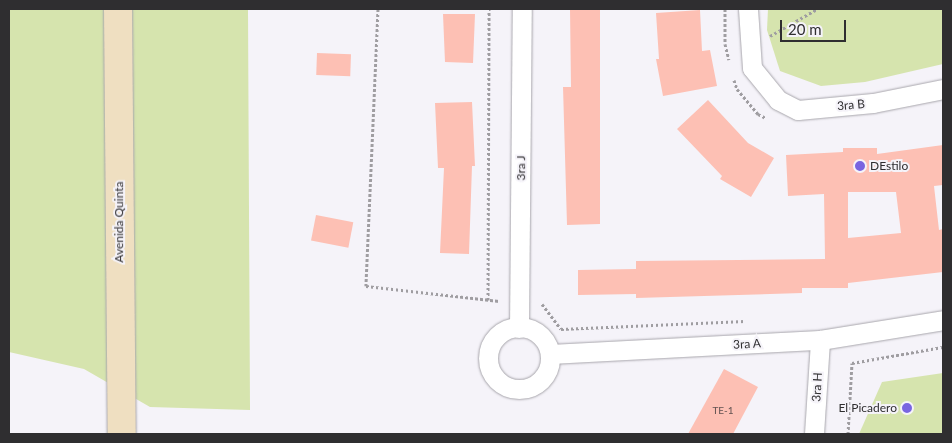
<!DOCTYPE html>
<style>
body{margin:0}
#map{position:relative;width:952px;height:443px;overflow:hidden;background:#f5f3f9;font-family:Lato,sans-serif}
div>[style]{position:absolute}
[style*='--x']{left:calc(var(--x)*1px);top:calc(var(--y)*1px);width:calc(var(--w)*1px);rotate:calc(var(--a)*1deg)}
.green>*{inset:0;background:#d6e4ae}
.building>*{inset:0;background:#fdc0b4;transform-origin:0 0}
.path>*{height:3px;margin-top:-1.5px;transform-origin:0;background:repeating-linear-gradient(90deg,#9f9da1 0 2.5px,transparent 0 5px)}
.roads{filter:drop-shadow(0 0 1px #a8a6ac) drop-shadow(0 0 1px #a8a6ac)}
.street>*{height:19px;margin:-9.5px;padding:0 9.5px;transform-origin:9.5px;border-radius:9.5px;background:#fff}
.street>.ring{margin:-9.5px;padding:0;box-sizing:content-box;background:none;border:19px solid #fff;border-radius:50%}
.secondary>*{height:28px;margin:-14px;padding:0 14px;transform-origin:14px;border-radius:14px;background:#efdfc1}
.dots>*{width:14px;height:14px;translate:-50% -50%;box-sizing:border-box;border:2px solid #f5f3f9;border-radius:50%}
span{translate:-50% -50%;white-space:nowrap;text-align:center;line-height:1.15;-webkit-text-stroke:4px #f5f3f9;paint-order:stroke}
.number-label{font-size:10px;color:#625251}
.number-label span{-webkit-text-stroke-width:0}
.street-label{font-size:12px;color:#2f2e30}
.poi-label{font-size:12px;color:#2f2e30}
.left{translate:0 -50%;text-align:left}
.right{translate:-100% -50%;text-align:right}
.frame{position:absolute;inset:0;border:10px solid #2f2e30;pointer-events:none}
.scale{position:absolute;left:780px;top:20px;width:66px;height:22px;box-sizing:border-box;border:2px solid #2f2e30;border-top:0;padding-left:6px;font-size:15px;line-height:18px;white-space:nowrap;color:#2f2e30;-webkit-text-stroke:4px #f5f3f9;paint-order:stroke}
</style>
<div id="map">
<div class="green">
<div style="clip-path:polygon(9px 9px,248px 9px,250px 410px,150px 407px,84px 369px,9px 352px)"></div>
<div style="clip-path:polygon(768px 9px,943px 9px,943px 64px,865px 82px,821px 86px,780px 71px,767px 30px)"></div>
<div style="clip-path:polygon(943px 373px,943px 434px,859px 434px,882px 382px)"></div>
</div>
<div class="building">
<div style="clip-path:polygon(570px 9px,600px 9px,600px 224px,567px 225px,563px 87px,571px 87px)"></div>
<div style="clip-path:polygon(700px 10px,702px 51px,710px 50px,717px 86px,663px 96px,656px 59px,659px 59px,656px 13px)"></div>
<div style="clip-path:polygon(443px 14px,475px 14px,473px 63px,445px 62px)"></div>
<div style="left:317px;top:53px;width:34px;height:22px;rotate:2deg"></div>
<div style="clip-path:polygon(708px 100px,748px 143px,774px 158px,751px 197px,720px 179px,722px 176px,677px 129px)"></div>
<div style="clip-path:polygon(472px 102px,475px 166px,472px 166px,469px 254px,440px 253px,444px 168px,438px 168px,435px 103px)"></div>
<div style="clip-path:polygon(evenodd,943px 145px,943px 185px,934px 186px,939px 230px,943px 229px,943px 272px,848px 283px,848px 288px,802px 288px,802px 293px,636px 298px,636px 294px,578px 295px,578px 270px,636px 269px,636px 261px,825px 259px,824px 194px,788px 196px,786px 155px,843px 152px,843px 148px,877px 148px,877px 154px,943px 145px,848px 192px,896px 192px,901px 233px,848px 238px,848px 192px)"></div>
<div style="left:316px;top:215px;width:38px;height:26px;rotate:11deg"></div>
<div style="clip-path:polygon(724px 369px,758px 387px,733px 434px,688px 434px)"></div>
</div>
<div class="path">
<div style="--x:378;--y:9;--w:277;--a:92.5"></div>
<div style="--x:366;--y:286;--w:134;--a:6.4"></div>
<div style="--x:725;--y:9;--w:35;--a:90"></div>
<div style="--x:725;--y:44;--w:16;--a:76"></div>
<div style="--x:770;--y:36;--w:54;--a:-29.9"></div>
<div style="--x:734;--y:80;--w:9;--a:72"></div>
<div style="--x:737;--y:89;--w:33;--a:50"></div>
<div style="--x:758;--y:114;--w:9;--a:27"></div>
<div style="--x:488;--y:300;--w:291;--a:-89.8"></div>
<div style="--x:542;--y:304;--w:31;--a:53"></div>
<div style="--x:561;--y:329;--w:184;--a:-2.5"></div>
<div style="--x:848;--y:434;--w:71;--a:-86.8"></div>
<div style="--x:852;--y:363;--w:92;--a:-10"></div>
</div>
<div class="roads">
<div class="street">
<div style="--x:748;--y:9;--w:59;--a:86.1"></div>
<div style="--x:752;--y:68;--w:41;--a:50.9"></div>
<div style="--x:778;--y:100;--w:22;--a:27"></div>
<div style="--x:798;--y:110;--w:75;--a:-5.3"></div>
<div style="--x:873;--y:103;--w:71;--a:-11.3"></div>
<div class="ring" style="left:488px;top:327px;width:43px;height:43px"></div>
<div style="--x:519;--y:328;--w:319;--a:-89.5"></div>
<div style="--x:550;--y:354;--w:270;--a:-3"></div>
<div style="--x:820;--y:340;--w:125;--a:-9.2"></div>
<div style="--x:814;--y:434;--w:94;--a:-86.3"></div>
</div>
<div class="secondary">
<div style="--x:118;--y:9;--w:425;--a:89.5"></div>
</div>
</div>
<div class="dots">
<div style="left:860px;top:166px;background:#7965e0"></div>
<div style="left:907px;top:408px;background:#7965e0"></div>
</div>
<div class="number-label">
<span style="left:723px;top:411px">TE-1</span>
</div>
<div class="street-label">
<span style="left:851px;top:105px;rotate:-5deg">3ra B</span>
<span style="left:521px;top:168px;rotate:-90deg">3ra J</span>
<span style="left:119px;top:222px;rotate:-90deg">Avenida Quinta</span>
<span style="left:747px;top:344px;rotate:-3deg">3ra A</span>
<span style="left:817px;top:387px;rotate:-87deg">3ra H</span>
</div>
<div class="poi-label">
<span class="left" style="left:870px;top:166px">DEstilo</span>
<span class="right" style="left:897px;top:408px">El Picadero</span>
</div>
<div class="frame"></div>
<div class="scale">20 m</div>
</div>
